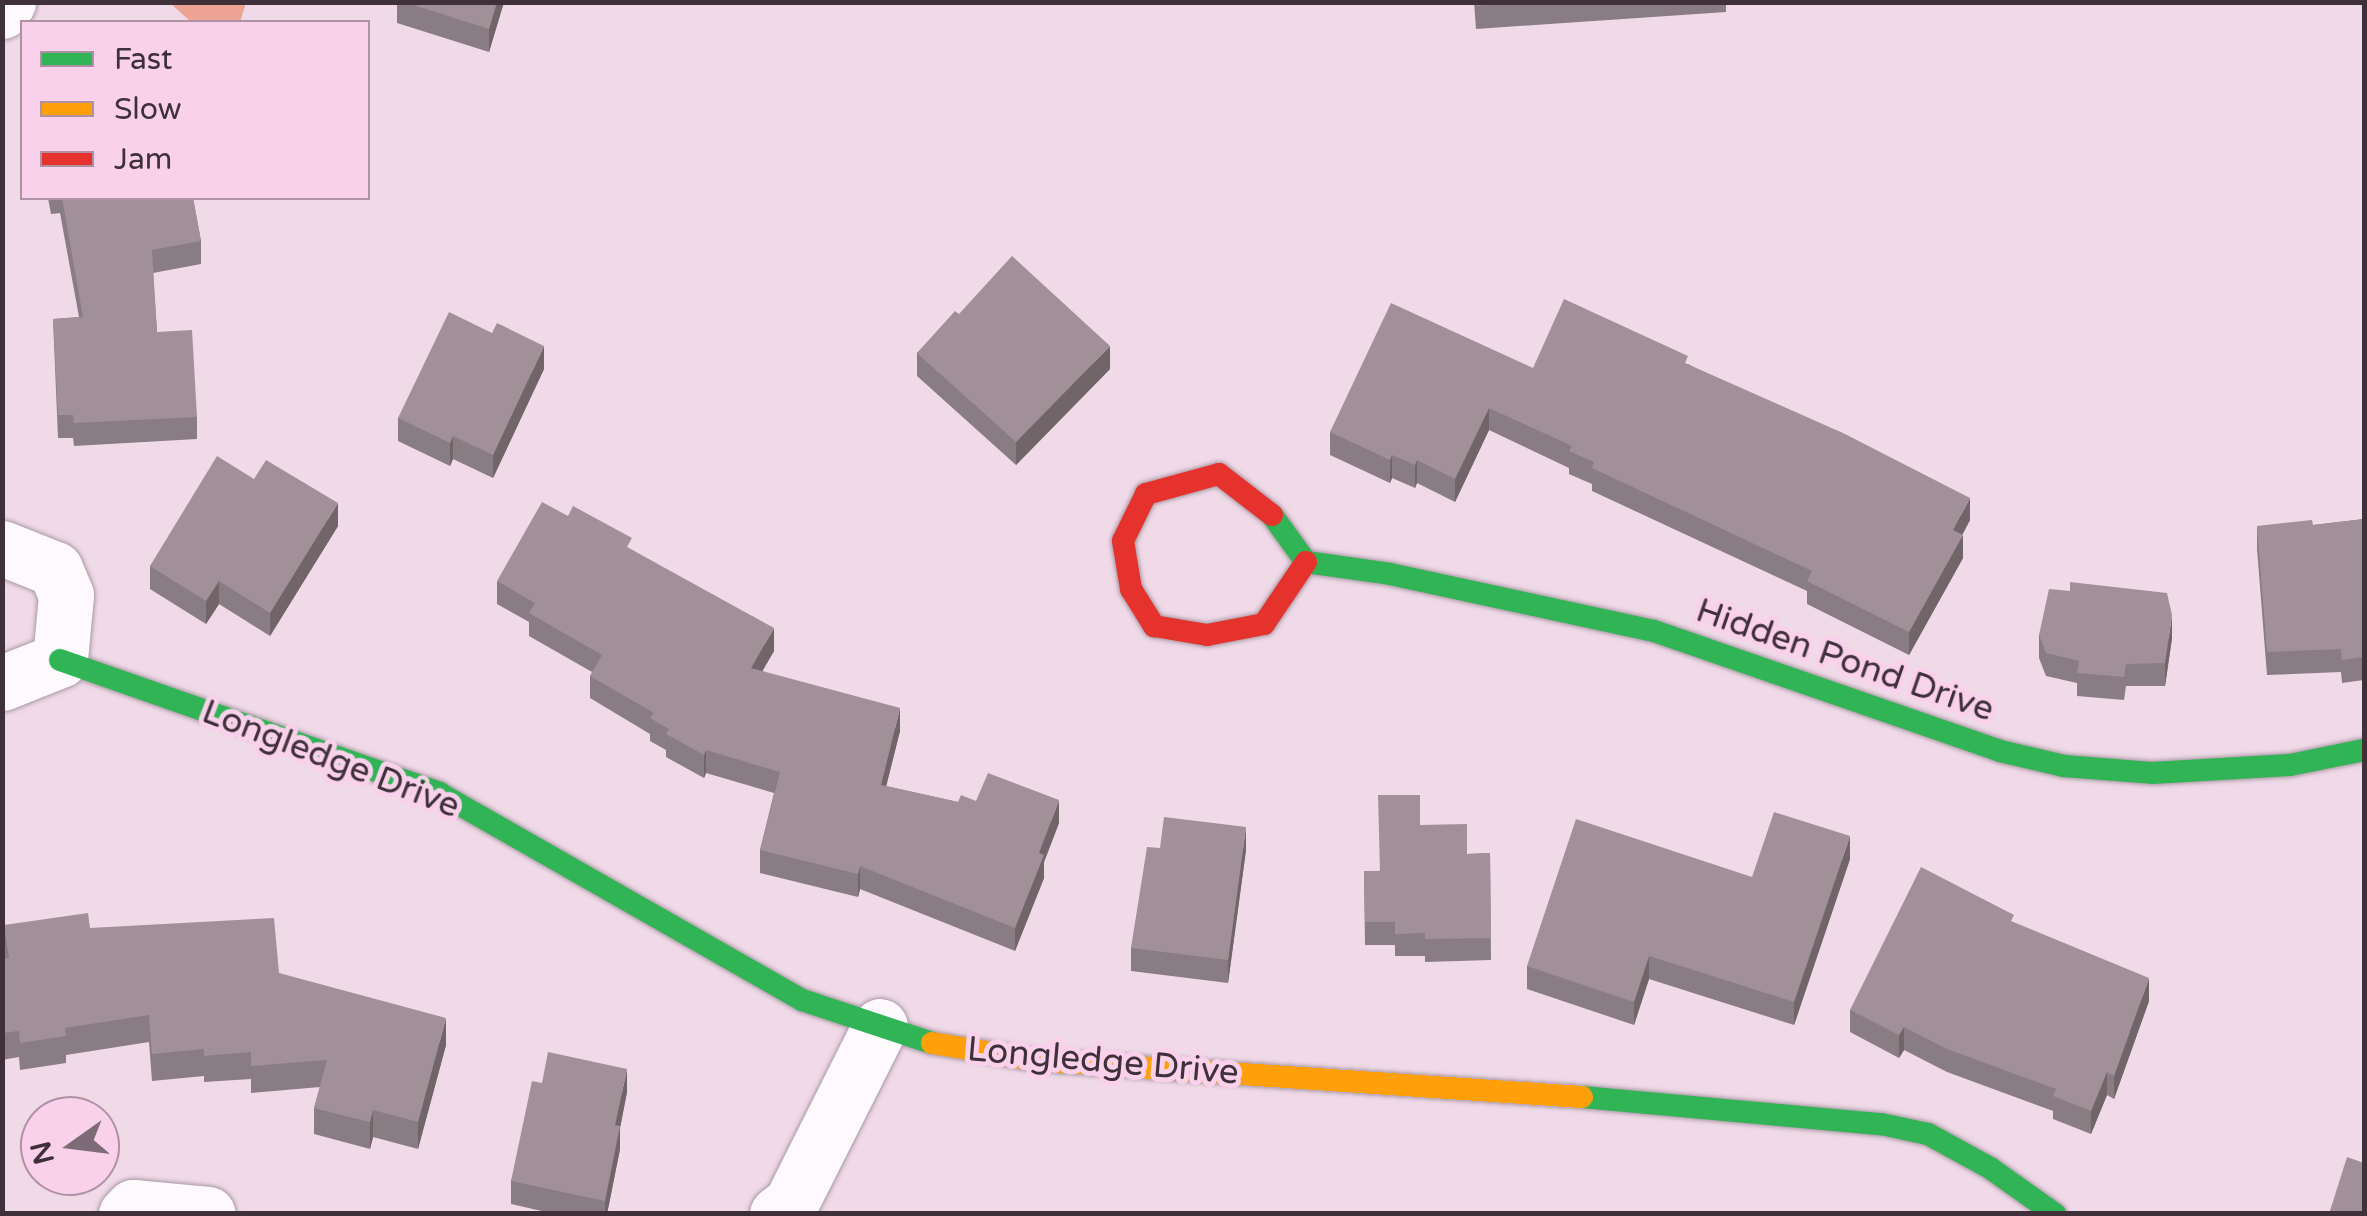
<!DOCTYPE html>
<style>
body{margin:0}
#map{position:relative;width:2367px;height:1216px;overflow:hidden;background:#f0dae8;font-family:"Varela Round",sans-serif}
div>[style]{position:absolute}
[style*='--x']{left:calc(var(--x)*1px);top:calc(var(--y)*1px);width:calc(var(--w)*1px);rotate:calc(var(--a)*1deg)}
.forest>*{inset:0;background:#eea494}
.roads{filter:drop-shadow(0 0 2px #aa99a4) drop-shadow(0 0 2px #aa99a4)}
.street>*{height:55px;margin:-27.5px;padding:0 27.5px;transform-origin:27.5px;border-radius:27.5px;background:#fdf9fc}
.fast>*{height:22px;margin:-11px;padding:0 11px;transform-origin:11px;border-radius:11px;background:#30b455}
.slow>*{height:22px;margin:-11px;padding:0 11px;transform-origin:11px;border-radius:11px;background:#ff9f0a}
.jam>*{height:22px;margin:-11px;padding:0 11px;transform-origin:11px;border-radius:11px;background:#e5322d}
.wall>*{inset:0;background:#8a7c83}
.shaded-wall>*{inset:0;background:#71656a}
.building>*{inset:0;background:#a19098}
span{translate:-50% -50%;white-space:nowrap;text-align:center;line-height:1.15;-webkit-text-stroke:10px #f9d1eb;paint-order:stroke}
.street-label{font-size:35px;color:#3f303a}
.frame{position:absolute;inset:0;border:5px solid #3f303a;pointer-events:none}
.legend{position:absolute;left:20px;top:20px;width:350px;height:180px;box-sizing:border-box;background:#f9d1eb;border:2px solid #af91a4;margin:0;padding:12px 18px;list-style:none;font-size:30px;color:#3f303a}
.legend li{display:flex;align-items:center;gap:20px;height:50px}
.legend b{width:50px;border:2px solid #af91a4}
.north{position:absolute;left:20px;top:1096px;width:100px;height:100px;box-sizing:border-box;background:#f9d1eb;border:2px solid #af91a4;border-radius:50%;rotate:256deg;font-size:28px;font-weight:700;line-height:40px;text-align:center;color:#3f303a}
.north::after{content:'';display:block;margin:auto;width:35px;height:45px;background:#7d6c77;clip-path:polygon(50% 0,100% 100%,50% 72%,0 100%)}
</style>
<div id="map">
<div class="forest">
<div style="clip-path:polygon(170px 3px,246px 3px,240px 22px,191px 22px)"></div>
</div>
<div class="roads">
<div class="street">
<div style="--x:2;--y:11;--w:11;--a:-56"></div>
<div style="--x:2;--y:548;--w:57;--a:21.6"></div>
<div style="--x:55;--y:569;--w:28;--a:67"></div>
<div style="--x:66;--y:595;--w:65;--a:95.3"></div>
<div style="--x:60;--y:660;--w:62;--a:158.4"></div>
<div style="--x:126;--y:1214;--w:10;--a:-45"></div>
<div style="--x:133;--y:1207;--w:75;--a:5.3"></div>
<div style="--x:777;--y:1214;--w:18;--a:-38"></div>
<div style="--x:791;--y:1203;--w:198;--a:-63.3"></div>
</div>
<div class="fast">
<div style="--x:1272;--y:515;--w:58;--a:54.1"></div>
<div style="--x:1306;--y:562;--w:85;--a:8.1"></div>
<div style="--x:1390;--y:574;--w:270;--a:12.2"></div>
<div style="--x:1654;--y:631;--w:366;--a:19.1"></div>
<div style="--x:2000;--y:751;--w:66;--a:13.2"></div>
<div style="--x:2064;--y:766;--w:88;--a:4.5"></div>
<div style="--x:2152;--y:773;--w:138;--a:-3.3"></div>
<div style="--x:2290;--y:765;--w:76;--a:-11.5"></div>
<div style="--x:60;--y:660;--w:402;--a:19.3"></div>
<div style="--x:439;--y:793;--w:418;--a:29.7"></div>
<div style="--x:802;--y:1000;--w:137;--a:18.3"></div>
<div style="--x:1582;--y:1097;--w:300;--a:5.2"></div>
<div style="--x:1881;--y:1124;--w:48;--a:12"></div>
<div style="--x:1928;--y:1134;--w:71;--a:28.7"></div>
<div style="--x:1990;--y:1168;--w:80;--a:35.3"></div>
</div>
<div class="slow">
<div style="--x:932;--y:1043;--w:104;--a:9.4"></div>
<div style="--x:1035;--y:1060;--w:548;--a:3.87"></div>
</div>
<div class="jam">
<div style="--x:1272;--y:515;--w:67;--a:-142.3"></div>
<div style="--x:1219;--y:474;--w:76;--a:164.7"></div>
<div style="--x:1146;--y:494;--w:52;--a:116.1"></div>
<div style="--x:1123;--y:541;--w:49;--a:80.5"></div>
<div style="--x:1131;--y:589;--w:44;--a:58.1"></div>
<div style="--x:1154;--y:626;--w:54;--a:9.6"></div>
<div style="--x:1207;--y:635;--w:58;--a:-10.9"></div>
<div style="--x:1264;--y:624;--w:75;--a:-55.9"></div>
</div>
</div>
<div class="wall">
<div style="clip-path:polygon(397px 2px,504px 2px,489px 52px,397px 23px)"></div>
<div style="clip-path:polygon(1474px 2px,1726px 2px,1726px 12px,1476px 29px)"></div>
<div style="clip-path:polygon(48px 198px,193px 198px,201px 241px,201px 264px,153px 273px,157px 332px,197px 417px,197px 439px,74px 446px,73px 438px,58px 438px,53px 319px,79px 317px,60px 213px,51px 214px)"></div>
<div style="clip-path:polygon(959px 314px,1110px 369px,1016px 465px,917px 376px,917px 353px)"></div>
<div style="clip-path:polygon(1688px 364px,1970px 520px,1962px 534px,1963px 558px,1909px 655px,1807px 604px,1807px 591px,1592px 491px,1592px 484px,1569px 474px,1569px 468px,1489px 430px,1455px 502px,1417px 483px,1415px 488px,1392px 478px,1390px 483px,1330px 455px,1330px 432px,1533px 368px)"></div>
<div style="clip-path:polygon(544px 369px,493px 478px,453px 459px,450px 466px,398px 441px,398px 418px)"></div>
<div style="clip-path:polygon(254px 479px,338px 526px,270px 636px,219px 604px,206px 624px,150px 589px,150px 566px)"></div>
<div style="clip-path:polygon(2364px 519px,2364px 680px,2342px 683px,2341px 672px,2267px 675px,2257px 549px,2257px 526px,2313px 525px)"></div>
<div style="clip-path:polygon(632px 550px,774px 651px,762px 671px,900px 731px,886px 786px,958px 802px,976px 801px,1059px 823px,1044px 862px,1044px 878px,1015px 951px,860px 889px,858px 897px,760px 873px,760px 850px,774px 793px,706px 773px,704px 778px,666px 757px,666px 750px,650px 741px,650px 734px,590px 698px,590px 676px,592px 672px,529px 636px,529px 622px,497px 604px,497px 581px)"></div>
<div style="clip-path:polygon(2039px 635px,2172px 638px,2165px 686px,2126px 686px,2124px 700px,2077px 696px,2077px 683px,2046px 676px,2039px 658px)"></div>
<div style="clip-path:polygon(1420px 825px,1467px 854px,1490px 853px,1491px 960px,1425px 962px,1425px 956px,1395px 956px,1395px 945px,1365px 945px,1364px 871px,1379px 871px)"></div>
<div style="clip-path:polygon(1160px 848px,1246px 850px,1228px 983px,1131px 971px,1131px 948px)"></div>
<div style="clip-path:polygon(1850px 859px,1794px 1025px,1649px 979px,1634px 1025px,1527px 989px,1527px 966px,1752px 877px)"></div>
<div style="clip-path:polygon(2014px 923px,2149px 1001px,2114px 1099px,2107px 1095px,2091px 1134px,2053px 1119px,2053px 1111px,1947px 1072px,1904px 1050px,1899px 1058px,1850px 1032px,1850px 1010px)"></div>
<div style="clip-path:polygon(4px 925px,90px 928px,279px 973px,446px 1045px,418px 1149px,373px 1137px,370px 1149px,314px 1134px,314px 1108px,320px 1087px,251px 1093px,251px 1079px,204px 1082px,204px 1076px,152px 1081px,149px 1042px,66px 1055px,66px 1063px,20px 1070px,19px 1057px,2px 1060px,2px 959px,5px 958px)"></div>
<div style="clip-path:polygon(542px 1083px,627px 1092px,620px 1128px,620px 1149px,607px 1214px,555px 1214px,511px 1204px,511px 1181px)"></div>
</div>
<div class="shaded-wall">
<div style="clip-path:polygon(497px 2px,504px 2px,489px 52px,489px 29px)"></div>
<div style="clip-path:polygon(544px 346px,544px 369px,493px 478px,493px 455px)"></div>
<div style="clip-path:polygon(1110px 346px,1110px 369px,1016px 465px,1016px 442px)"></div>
<div style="clip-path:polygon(1489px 408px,1489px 430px,1455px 502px,1455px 479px)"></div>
<div style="clip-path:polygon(453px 436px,453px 459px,450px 466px,450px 443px)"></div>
<div style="clip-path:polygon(1392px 455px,1392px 478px,1390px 483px,1390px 460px)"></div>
<div style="clip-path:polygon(1417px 460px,1417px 483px,1415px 488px,1415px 465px)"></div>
<div style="clip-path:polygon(1970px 498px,1970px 520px,1953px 553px,1953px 530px)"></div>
<div style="clip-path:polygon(338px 503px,338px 526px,270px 636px,270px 613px)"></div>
<div style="clip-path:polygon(1963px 535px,1963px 558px,1909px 655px,1909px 632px)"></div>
<div style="clip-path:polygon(219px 581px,219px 604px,206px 624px,206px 601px)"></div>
<div style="clip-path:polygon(2172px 615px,2172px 638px,2165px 686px,2165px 663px)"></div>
<div style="clip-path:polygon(774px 628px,774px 651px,751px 691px,751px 668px)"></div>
<div style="clip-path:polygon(900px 708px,900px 731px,881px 807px,881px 785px)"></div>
<div style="clip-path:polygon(706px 750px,706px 773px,704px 778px,704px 755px)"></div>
<div style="clip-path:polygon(1059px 800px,1059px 823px,1044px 862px,1044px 878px,1015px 951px,1015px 928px,1039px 853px)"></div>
<div style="clip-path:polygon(1246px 827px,1246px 850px,1228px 983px,1228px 960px)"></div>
<div style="clip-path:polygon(1850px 836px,1850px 859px,1794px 1025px,1794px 1002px)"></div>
<div style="clip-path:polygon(860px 866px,860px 889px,858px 897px,858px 874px)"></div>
<div style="clip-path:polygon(1649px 956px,1649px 979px,1634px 1025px,1634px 1002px)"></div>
<div style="clip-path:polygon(2149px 978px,2149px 1001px,2114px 1099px,2114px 1076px)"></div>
<div style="clip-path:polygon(446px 1018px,446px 1045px,418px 1149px,418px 1122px)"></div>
<div style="clip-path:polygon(1904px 1027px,1904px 1050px,1899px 1058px,1899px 1035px)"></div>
<div style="clip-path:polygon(627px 1069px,627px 1092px,620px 1128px,620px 1149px,607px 1214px,605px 1214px,605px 1201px,615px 1125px)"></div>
<div style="clip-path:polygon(2107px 1072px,2107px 1095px,2091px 1134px,2091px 1111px)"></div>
<div style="clip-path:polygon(373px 1110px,373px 1137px,370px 1149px,370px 1122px)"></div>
</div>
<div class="building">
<div style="clip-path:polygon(404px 2px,497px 2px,489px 29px)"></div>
<div style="clip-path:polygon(1476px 2px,1526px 2px,1476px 6px)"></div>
<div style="clip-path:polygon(62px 198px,193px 198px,201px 241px,152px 250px,157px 332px,192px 330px,197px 417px,74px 423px,73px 415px,58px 415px,53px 319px,83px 317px)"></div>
<div style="clip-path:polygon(1012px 256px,1110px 346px,1016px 442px,917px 353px,955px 311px,959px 314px)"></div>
<div style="clip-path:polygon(1564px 299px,1688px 356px,1685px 363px,1843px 433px,1970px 498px,1953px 530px,1963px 535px,1909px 632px,1807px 581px,1812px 571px,1592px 468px,1594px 462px,1569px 451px,1572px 446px,1489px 408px,1455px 479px,1417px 460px,1415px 465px,1392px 455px,1390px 460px,1330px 432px,1391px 303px,1533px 368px)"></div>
<div style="clip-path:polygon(449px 312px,492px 333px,497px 323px,544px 346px,493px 455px,453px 436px,450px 443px,398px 418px)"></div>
<div style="clip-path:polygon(217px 456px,254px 479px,266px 460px,338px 503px,270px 613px,219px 581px,206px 601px,150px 566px)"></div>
<div style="clip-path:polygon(542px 502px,568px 516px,573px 506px,632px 538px,627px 547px,774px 628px,751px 668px,900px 708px,881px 785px,958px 802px,961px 795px,976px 801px,988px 773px,1059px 800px,1039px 853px,1044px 855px,1015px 928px,860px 866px,858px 874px,760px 850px,780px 772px,706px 750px,704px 755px,666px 734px,669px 729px,650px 718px,654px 713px,590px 676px,602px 655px,529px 613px,535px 603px,497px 581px)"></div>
<div style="clip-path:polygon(2364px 519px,2364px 657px,2342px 660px,2341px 649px,2267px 652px,2257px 526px,2312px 520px,2313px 525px)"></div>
<div style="clip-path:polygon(2070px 582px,2167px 593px,2172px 615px,2165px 663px,2126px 664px,2124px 677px,2077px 673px,2079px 661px,2046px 653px,2039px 635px,2049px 589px,2070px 591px)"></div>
<div style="clip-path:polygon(1378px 795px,1420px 795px,1420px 825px,1467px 824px,1467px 854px,1490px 853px,1491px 938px,1425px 939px,1425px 933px,1395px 934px,1395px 922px,1365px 922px,1364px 871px,1380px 871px)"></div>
<div style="clip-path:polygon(1774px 812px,1850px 836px,1794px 1002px,1649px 956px,1634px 1002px,1527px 966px,1576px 819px,1752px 877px)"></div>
<div style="clip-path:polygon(1164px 817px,1246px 827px,1228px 960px,1131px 948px,1147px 847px,1160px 848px)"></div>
<div style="clip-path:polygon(1921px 867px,2014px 915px,2011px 921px,2149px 978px,2114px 1076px,2107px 1072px,2091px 1111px,2053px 1096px,2056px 1089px,1947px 1049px,1904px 1027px,1899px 1035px,1850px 1010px)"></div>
<div style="clip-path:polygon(88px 913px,90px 928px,274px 918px,279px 973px,446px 1018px,418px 1122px,373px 1110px,370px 1122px,314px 1108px,327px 1060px,251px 1066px,251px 1052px,204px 1056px,204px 1049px,152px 1054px,149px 1015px,65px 1028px,66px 1036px,20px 1043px,19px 1031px,2px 1033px,2px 959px,9px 958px,4px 925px)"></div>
<div style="clip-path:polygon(548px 1052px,627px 1069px,615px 1125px,620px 1126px,605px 1201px,511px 1181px,532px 1081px,542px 1083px)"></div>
<div style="clip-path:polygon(2347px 1157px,2364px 1163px,2364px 1214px,2329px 1214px)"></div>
</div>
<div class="street-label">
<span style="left:1845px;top:660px;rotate:19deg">Hidden Pond Drive</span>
<span style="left:331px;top:759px;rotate:21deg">Longledge Drive</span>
<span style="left:1103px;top:1061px;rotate:5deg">Longledge Drive</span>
</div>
<div class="frame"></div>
<ul class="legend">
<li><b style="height:12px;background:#30b455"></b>Fast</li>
<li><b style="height:12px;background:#ff9f0a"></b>Slow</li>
<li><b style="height:12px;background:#e5322d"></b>Jam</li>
</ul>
<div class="north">N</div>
</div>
